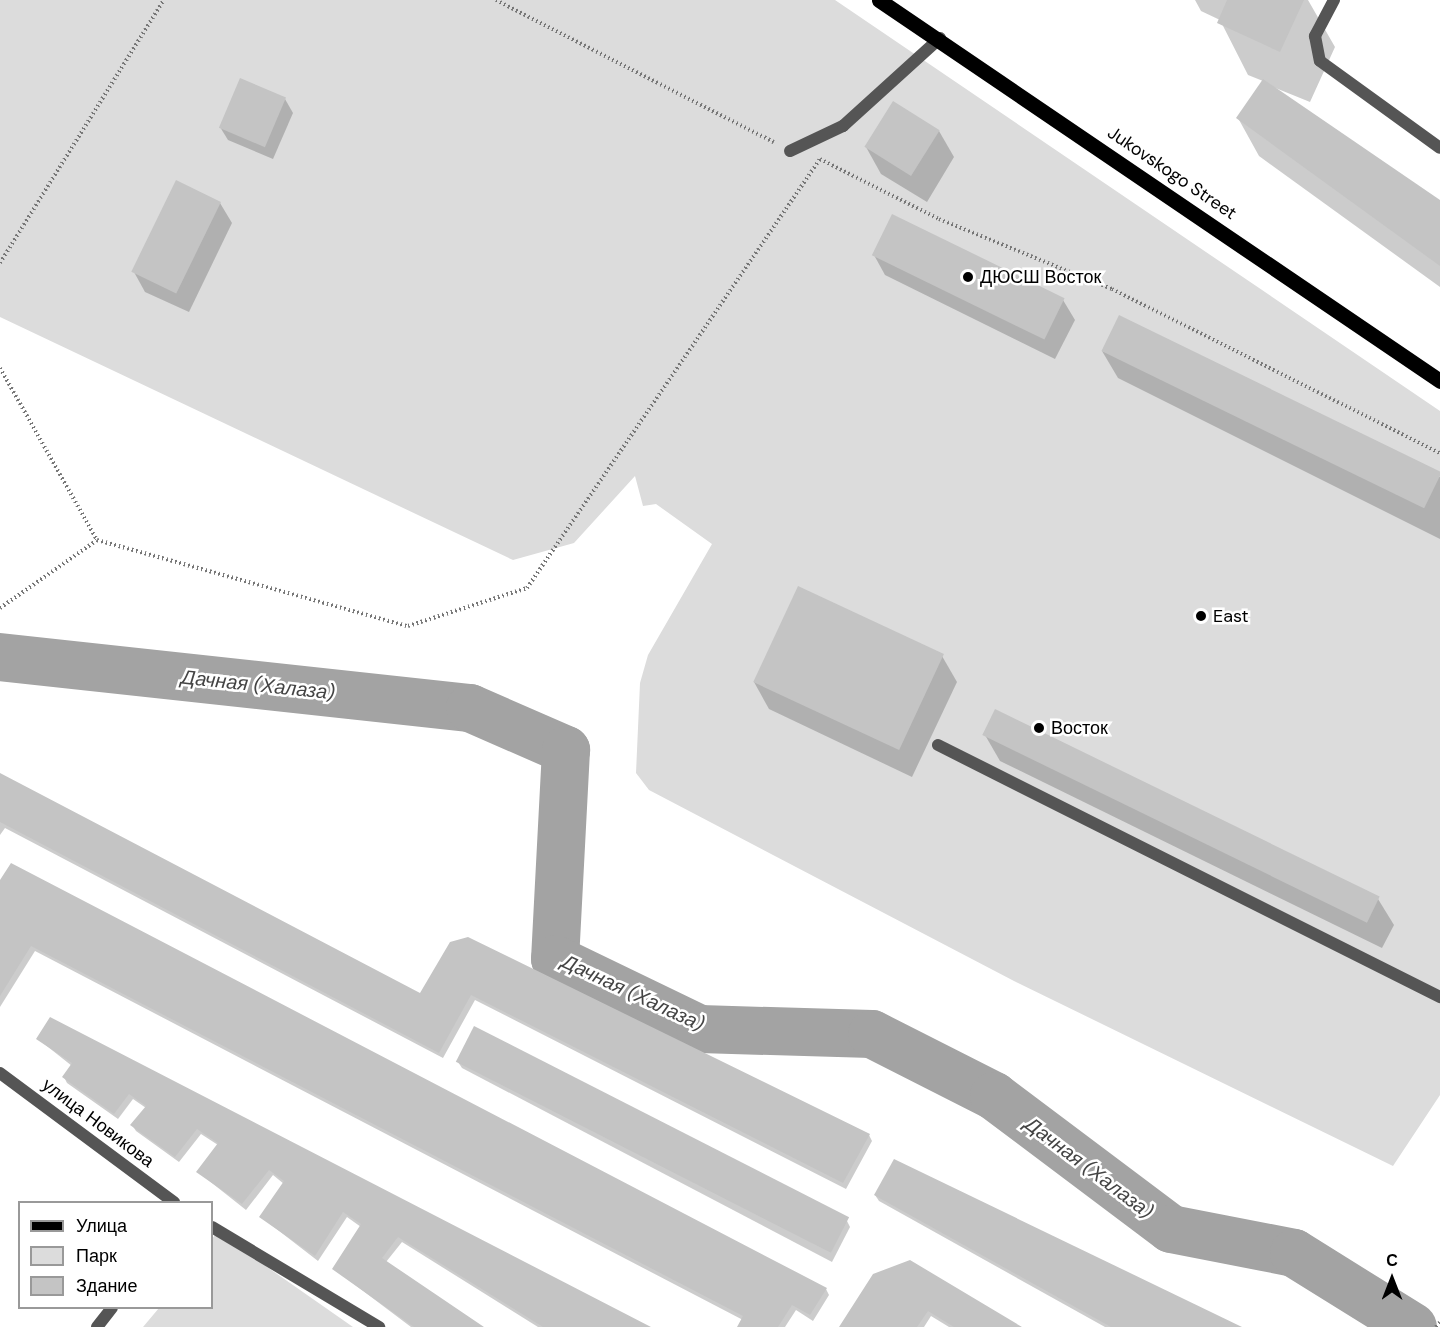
<!DOCTYPE html>
<meta charset="utf-8">
<style>
body{margin:0}
#map{position:relative;width:1440px;height:1327px;overflow:hidden;background:#fff;font-family:"DM Sans",sans-serif}
div>[style]{position:absolute}
[style*='--x']{left:calc(var(--x)*1px);top:calc(var(--y)*1px);width:calc(var(--w)*1px);rotate:calc(var(--a)*1deg)}
.green>*{inset:0;background:#dcdcdc}
.shadow>*{inset:0;background:#0003}
.river>*{height:48px;margin:-24px;padding:0 24px;transform-origin:24px;border-radius:24px;background:#a3a3a3}
.building>*{inset:0;background:#c4c4c4;transform-origin:0 0}
.path>*{height:4px;margin-top:-2px;transform-origin:0;background:repeating-linear-gradient(90deg,#777 0 1.5px,transparent 0 4.5px)}
.lane>*{height:12px;margin:-6px;padding:0 6px;transform-origin:6px;border-radius:6px;background:#555}
.street>*{height:12px;margin:-6px;padding:0 6px;transform-origin:6px;border-radius:6px;background:#555}
.primary>*{height:15px;margin:-7.5px;padding:0 7.5px;transform-origin:7.5px;border-radius:7.5px;background:#000}
.dots>*{width:16px;height:16px;translate:-50% -50%;box-sizing:border-box;border:3px solid #fff;border-radius:50%}
span{translate:-50% -50%;white-space:nowrap;text-align:center;line-height:1.15;-webkit-text-stroke:5px #fff;paint-order:stroke}
.street-label{font-size:18px;color:#000}
.poi-label{font-size:18px;color:#000}
.left{translate:0 -50%;text-align:left}
.water-label{font-size:20px;color:#444;font-style:italic}
.legend{position:absolute;left:18px;top:1201px;width:195px;height:108px;box-sizing:border-box;background:#fff;border:2px solid #999;margin:0;padding:8px 10px;list-style:none;font-size:18px;color:#000}
.legend li{display:flex;align-items:center;gap:12px;height:30px}
.legend b{width:30px;border:2px solid #999}
.north{position:absolute;left:1362px;top:1249px;width:60px;height:60px;-webkit-text-stroke:4px #fff;paint-order:stroke;rotate:0deg;font-size:16px;font-weight:700;line-height:24px;text-align:center;color:#000}
.north::after{content:'';display:block;margin:auto;width:21px;height:27px;background:#000;clip-path:polygon(50% 0,100% 100%,50% 72%,0 100%)}
</style>
<div id="map">
<div class="green">
<div style="clip-path:polygon(0 0,835px 0,1440px 411px,1440px 1095px,1393px 1166px,1014px 981px,649px 790px,636px 773px,640px 683px,648px 655px,712px 544px,656px 504px,643px 506px,635px 476px,574px 543px,513px 560px,0 317px)"></div>
<div style="clip-path:polygon(217px 1232px,353px 1327px,143px 1327px,159px 1308px,212px 1308px,212px 1239px)"></div>
</div>
<div class="shadow">
<div style="clip-path:polygon(1195px 0,1308px 0,1335px 47px,1310px 102px,1273px 87px,1440px 202px,1440px 287px,1259px 156px,1238px 118px,1263px 81px,1248px 75px,1220px 20px,1201px 11px)"></div>
<div style="clip-path:polygon(285px 99px,293px 113px,273px 159px,228px 140px,220px 127px)"></div>
<div style="clip-path:polygon(939px 131px,954px 157px,927px 202px,881px 174px,866px 147px)"></div>
<div style="clip-path:polygon(220px 203px,232px 223px,189px 312px,145px 292px,134px 272px)"></div>
<div style="clip-path:polygon(874px 255px,1063px 300px,1075px 320px,1055px 359px,885px 275px)"></div>
<div style="clip-path:polygon(1102px 351px,1440px 477px,1440px 539px,1118px 378px)"></div>
<div style="clip-path:polygon(942px 656px,957px 682px,912px 777px,769px 709px,754px 682px)"></div>
<div style="clip-path:polygon(985px 735px,1378px 899px,1394px 925px,1382px 948px,1000px 761px)"></div>
<div style="clip-path:polygon(0 775px,420px 995px,451px 943px,869px 1135px,872px 1141px,846px 1189px,475px 1000px,443px 1058px,5px 828px,0 835px)"></div>
<div style="clip-path:polygon(0 883px,826px 1289px,829px 1295px,813px 1321px,796px 1310px,785px 1327px,739px 1327px,743px 1320px,35px 951px,0 1007px)"></div>
<div style="clip-path:polygon(38px 1039px,648px 1327px,538px 1327px,402px 1242px,386px 1262px,481px 1327px,411px 1327px,334px 1269px,361px 1227px,347px 1217px,318px 1261px,261px 1217px,284px 1184px,273px 1175px,246px 1210px,198px 1172px,218px 1145px,201px 1134px,179px 1162px,136px 1131px,132px 1125px,146px 1108px,133px 1099px,118px 1119px,67px 1083px,64px 1077px,72px 1066px)"></div>
<div style="clip-path:polygon(458px 1062px,847px 1221px,850px 1227px,832px 1262px,462px 1068px)"></div>
<div style="clip-path:polygon(875px 1195px,1238px 1327px,1105px 1327px,879px 1201px)"></div>
<div style="clip-path:polygon(874px 1275px,1019px 1327px,949px 1327px,931px 1316px,924px 1327px,841px 1327px)"></div>
</div>
<div class="river">
<div style="--x:0;--y:657;--w:473;--a:6.2"></div>
<div style="--x:470;--y:708;--w:105;--a:23.6"></div>
<div style="--x:566;--y:750;--w:209;--a:93"></div>
<div style="--x:555;--y:959;--w:161;--a:25.8"></div>
<div style="--x:700;--y:1029;--w:172;--a:1.7"></div>
<div style="--x:872;--y:1034;--w:137;--a:26.9"></div>
<div style="--x:994;--y:1096;--w:221;--a:36.9"></div>
<div style="--x:1171;--y:1229;--w:125;--a:11"></div>
<div style="--x:1294;--y:1253;--w:140;--a:31.9"></div>
</div>
<div class="building">
<div style="clip-path:polygon(1227px 0,1304px 0,1280px 52px,1217px 23px)"></div>
<div style="left:240px;top:78px;width:50px;height:54px;rotate:23deg"></div>
<div style="clip-path:polygon(1263px 79px,1440px 200px,1440px 266px,1236px 118px)"></div>
<div style="left:893px;top:101px;width:55px;height:54px;rotate:32deg"></div>
<div style="left:176px;top:180px;width:50px;height:102px;rotate:26deg"></div>
<div style="left:892px;top:214px;width:192px;height:46px;rotate:26deg"></div>
<div style="left:1119px;top:315px;width:359px;height:40px;rotate:26deg"></div>
<div style="left:798px;top:586px;width:161px;height:106px;rotate:25deg"></div>
<div style="left:995px;top:709px;width:428px;height:29px;rotate:26deg"></div>
<div style="clip-path:polygon(0 773px,420px 993px,450px 942px,468px 937px,870px 1134px,843px 1183px,471px 995px,439px 1053px,0 822px)"></div>
<div style="clip-path:polygon(11px 863px,827px 1288px,810px 1315px,792px 1305px,778px 1327px,737px 1327px,743px 1316px,31px 946px,0 996px,0 880px)"></div>
<div style="clip-path:polygon(50px 1017px,651px 1327px,543px 1327px,398px 1237px,382px 1258px,484px 1327px,414px 1327px,332px 1269px,361px 1224px,343px 1212px,315px 1256px,259px 1217px,284px 1181px,269px 1170px,242px 1204px,196px 1172px,218px 1143px,197px 1129px,175px 1157px,130px 1125px,146px 1106px,129px 1094px,114px 1114px,62px 1077px,72px 1063px,36px 1039px)"></div>
<div style="left:474px;top:1026px;width:421px;height:40px;rotate:27deg"></div>
<div style="clip-path:polygon(894px 1159px,1242px 1327px,1111px 1327px,874px 1195px)"></div>
<div style="clip-path:polygon(910px 1260px,1022px 1327px,954px 1327px,928px 1311px,917px 1327px,839px 1327px,873px 1274px)"></div>
</div>
<div class="path">
<div style="--x:496;--y:0;--w:312;--a:27.1"></div>
<div style="--x:820;--y:159;--w:133;--a:26.8"></div>
<div style="--x:939;--y:219;--w:187;--a:22"></div>
<div style="--x:1112;--y:289;--w:367;--a:26.6"></div>
<div style="--x:0;--y:263;--w:310;--a:-58.1"></div>
<div style="--x:0;--y:368;--w:197;--a:60.6"></div>
<div style="--x:0;--y:608;--w:118;--a:-35"></div>
<div style="--x:97;--y:540;--w:323;--a:15.5"></div>
<div style="--x:408;--y:626;--w:125;--a:-17.7"></div>
<div style="--x:527;--y:588;--w:520;--a:-55.67"></div>
<div style="--x:1436;--y:1327;--w:6;--a:-51"></div>
</div>
<div class="lane">
<div style="--x:1334;--y:0;--w:41;--a:117.8"></div>
<div style="--x:1315;--y:36;--w:25;--a:79"></div>
<div style="--x:1320;--y:61;--w:148;--a:35.9"></div>
<div style="--x:790;--y:151;--w:59;--a:-25.3"></div>
<div style="--x:843;--y:126;--w:131;--a:-42.2"></div>
<div style="--x:938;--y:745;--w:562;--a:26.66"></div>
</div>
<div class="street">
<div style="--x:0;--y:1073;--w:217;--a:36.6"></div>
<div style="--x:212;--y:1227;--w:195;--a:30.9"></div>
<div style="--x:97;--y:1327;--w:24;--a:-52"></div>
</div>
<div class="primary">
<div style="--x:879;--y:0;--w:678;--a:34.18"></div>
</div>
<div class="dots">
<div style="left:968px;top:277px;background:#000"></div>
<div style="left:1201px;top:616px;background:#000"></div>
<div style="left:1039px;top:728px;background:#000"></div>
</div>
<div class="street-label">
<span style="left:1172px;top:173px;rotate:34deg">Jukovskogo Street</span>
<span style="left:98px;top:1123px;rotate:37deg">улица Новикова</span>
</div>
<div class="poi-label">
<span class="left" style="left:980px;top:277px">ДЮСШ Восток</span>
<span class="left" style="left:1213px;top:616px">East</span>
<span class="left" style="left:1051px;top:728px">Восток</span>
</div>
<div class="water-label">
<span style="left:258px;top:685px;rotate:6deg">Дачная (Халаза)</span>
<span style="left:633px;top:993px;rotate:25deg">Дачная (Халаза)</span>
<span style="left:1089px;top:1168px;rotate:37deg">Дачная (Халаза)</span>
</div>
<ul class="legend">
<li><b style="height:8px;background:#000"></b>Улица</li>
<li><b style="height:16px;background:#dcdcdc"></b>Парк</li>
<li><b style="height:16px;background:#c4c4c4"></b>Здание</li>
</ul>
<div class="north">С</div>
</div>
